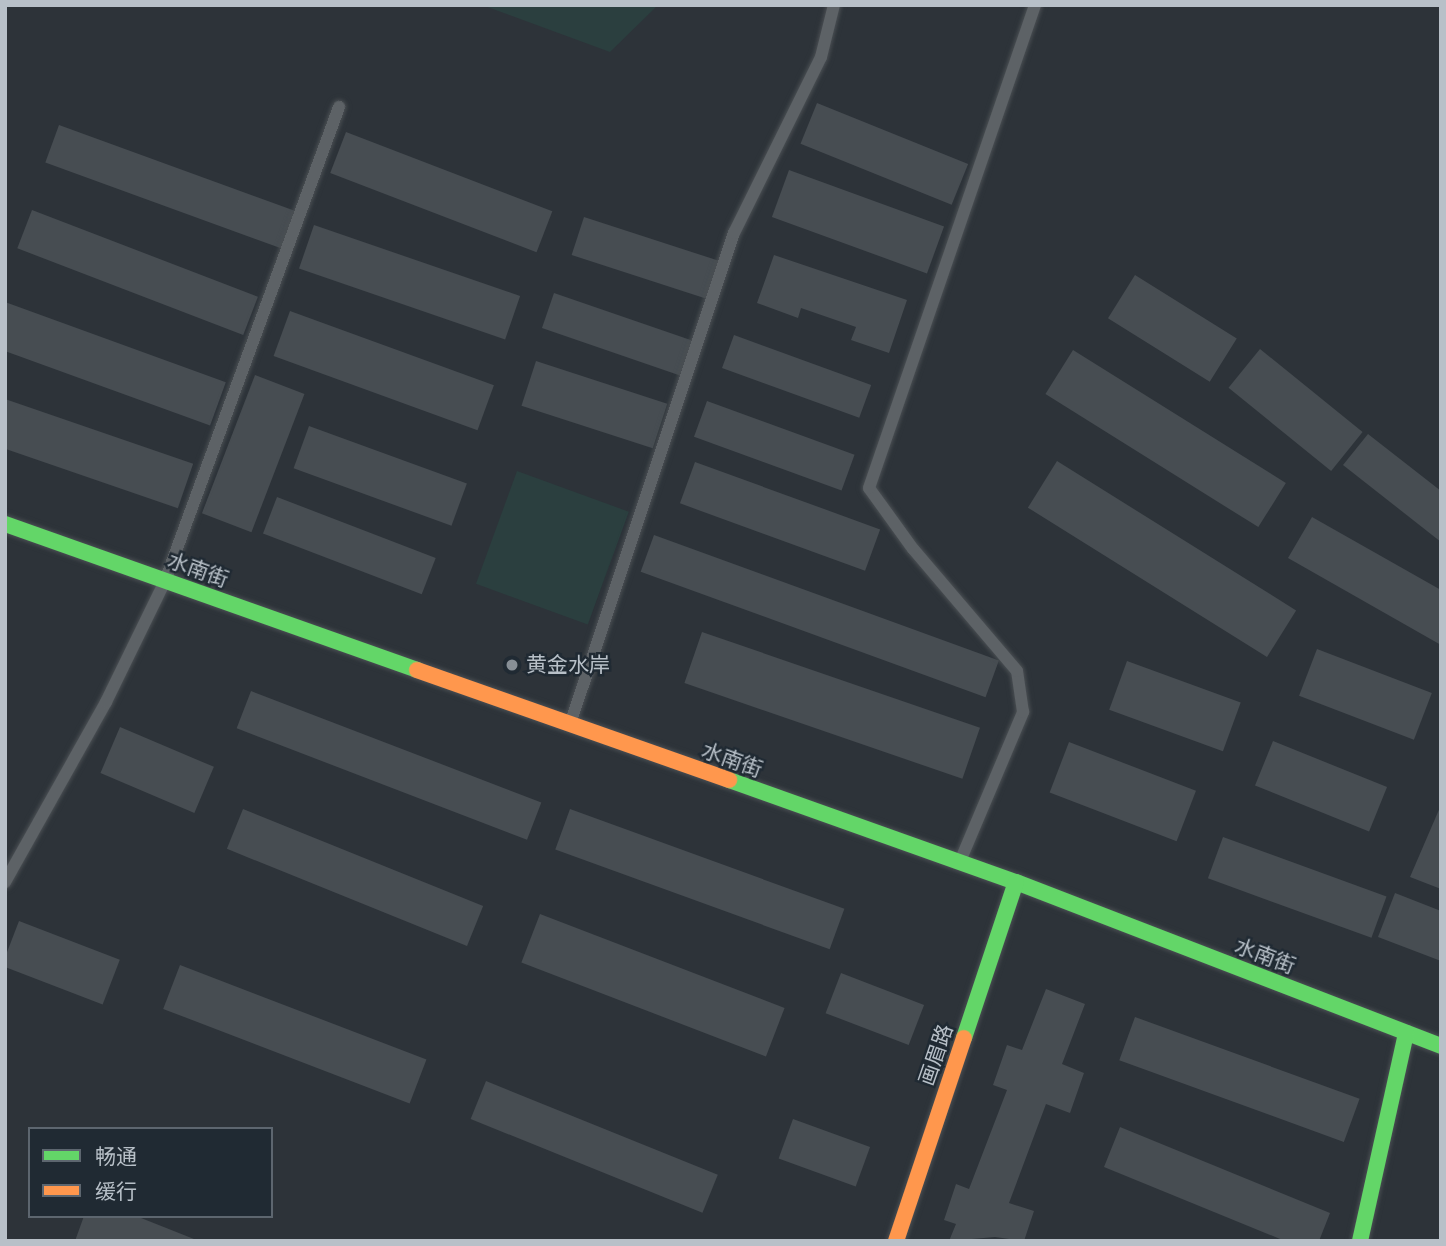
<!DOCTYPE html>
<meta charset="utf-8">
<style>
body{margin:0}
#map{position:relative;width:1446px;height:1246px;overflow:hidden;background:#2d3339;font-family:"Archivo Narrow","Noto Sans SC",sans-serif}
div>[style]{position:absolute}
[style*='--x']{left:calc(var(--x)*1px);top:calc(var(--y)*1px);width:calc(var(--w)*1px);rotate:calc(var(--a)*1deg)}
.green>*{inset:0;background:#2b3f3f;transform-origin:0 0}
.building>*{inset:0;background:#474d52;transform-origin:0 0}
.roads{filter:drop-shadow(0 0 2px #4a4f53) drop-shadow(0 0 2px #4a4f53)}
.lane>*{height:12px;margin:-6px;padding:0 6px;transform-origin:6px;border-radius:6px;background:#5d6266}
.fast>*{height:16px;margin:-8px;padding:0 8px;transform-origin:8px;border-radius:8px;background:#63d668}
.slow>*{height:16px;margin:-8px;padding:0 8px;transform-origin:8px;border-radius:8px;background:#ff974d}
.dots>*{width:19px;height:19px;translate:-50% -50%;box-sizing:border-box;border:4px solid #202a33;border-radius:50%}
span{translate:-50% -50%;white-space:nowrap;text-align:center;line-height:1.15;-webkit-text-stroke:5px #202a33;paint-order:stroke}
.street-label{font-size:21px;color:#b8c0c8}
.poi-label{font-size:21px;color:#b8c0c8}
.left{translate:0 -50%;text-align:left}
.frame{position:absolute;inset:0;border:7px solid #b8c0c8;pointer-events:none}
.legend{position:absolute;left:28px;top:1127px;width:245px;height:91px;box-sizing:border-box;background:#202a33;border:2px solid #5d666f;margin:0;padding:9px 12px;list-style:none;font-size:21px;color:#b8c0c8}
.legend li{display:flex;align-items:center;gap:14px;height:35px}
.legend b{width:35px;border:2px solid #5d666f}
</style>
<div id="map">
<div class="green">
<div style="clip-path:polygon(482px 5px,658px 5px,610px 52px)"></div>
<div style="left:517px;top:471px;width:119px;height:120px;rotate:20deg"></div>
</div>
<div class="building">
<div style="left:817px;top:103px;width:163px;height:44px;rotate:22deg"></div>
<div style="left:59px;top:125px;width:253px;height:40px;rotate:20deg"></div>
<div style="left:346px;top:132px;width:221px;height:44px;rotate:21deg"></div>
<div style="left:789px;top:170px;width:165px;height:50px;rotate:20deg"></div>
<div style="left:32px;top:210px;width:242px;height:41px;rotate:21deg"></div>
<div style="left:584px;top:217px;width:145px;height:40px;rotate:18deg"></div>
<div style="left:314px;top:225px;width:218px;height:46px;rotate:19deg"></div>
<div style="clip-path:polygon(774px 255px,907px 300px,889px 353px,851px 340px,856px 327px,801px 308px,798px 318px,757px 303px)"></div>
<div style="left:1135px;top:275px;width:120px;height:51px;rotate:32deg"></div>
<div style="left:554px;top:293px;width:146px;height:37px;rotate:19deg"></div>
<div style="left:5px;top:302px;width:235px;height:46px;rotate:20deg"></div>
<div style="left:290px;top:311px;width:217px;height:48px;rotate:20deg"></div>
<div style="left:734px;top:335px;width:146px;height:35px;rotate:20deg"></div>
<div style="left:1260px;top:349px;width:132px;height:50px;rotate:39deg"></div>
<div style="left:1073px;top:350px;width:251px;height:52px;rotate:32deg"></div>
<div style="left:536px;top:361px;width:138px;height:47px;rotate:18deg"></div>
<div style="left:255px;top:375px;width:53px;height:148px;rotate:21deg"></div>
<div style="left:5px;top:399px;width:199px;height:47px;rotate:19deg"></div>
<div style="left:707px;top:401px;width:157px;height:38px;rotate:20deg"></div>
<div style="left:309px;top:426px;width:168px;height:45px;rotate:20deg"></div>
<div style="clip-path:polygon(1368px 434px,1441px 491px,1441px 542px,1343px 465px)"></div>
<div style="left:1057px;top:461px;width:282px;height:55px;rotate:32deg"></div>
<div style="left:695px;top:462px;width:197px;height:44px;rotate:20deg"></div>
<div style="left:277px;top:497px;width:170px;height:39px;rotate:21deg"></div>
<div style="clip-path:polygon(1312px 517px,1441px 590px,1441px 645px,1288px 558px)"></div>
<div style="left:654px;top:535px;width:367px;height:39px;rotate:20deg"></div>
<div style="left:702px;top:632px;width:294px;height:54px;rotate:19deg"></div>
<div style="left:1317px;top:649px;width:123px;height:50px;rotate:21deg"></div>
<div style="left:1127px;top:661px;width:121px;height:52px;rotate:20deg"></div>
<div style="left:251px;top:691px;width:311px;height:40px;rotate:21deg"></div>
<div style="left:120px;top:727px;width:102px;height:50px;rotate:23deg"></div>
<div style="left:1273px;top:741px;width:123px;height:48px;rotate:22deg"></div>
<div style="left:1069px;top:742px;width:136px;height:54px;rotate:21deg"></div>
<div style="clip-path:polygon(1441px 805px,1441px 889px,1410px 877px)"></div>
<div style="left:243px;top:809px;width:259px;height:43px;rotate:22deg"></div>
<div style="left:570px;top:809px;width:292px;height:43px;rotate:20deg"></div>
<div style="left:1223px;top:837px;width:174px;height:44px;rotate:20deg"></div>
<div style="clip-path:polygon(1395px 893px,1441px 911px,1441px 961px,1378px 937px)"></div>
<div style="left:540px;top:914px;width:262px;height:52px;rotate:21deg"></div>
<div style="left:19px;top:921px;width:108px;height:48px;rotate:21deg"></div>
<div style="left:180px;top:965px;width:264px;height:47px;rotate:21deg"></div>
<div style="left:841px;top:973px;width:89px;height:43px;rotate:21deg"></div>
<div style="clip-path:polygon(1046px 989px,1085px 1004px,1062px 1064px,1084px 1073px,1070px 1113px,1046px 1104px,1009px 1203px,1034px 1211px,1024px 1241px,995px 1237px,949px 1241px,956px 1224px,944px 1220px,956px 1184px,969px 1189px,1007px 1090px,993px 1085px,1007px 1045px,1022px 1050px)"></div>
<div style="left:1135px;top:1017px;width:239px;height:46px;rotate:20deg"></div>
<div style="left:486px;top:1081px;width:250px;height:41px;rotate:22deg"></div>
<div style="left:793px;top:1119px;width:82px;height:42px;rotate:20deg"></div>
<div style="clip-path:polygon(1120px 1127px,1330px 1213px,1319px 1241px,1285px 1241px,1104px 1167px)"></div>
<div style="clip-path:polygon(84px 1216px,136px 1216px,199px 1241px,75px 1241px)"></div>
</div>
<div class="roads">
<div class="lane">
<div style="--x:571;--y:721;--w:515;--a:-71.53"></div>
<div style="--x:734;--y:233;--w:196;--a:-63.7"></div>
<div style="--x:821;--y:57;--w:54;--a:-76"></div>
<div style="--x:961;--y:859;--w:160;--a:-67.1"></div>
<div style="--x:1023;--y:712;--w:41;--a:-98.3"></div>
<div style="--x:1017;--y:671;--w:160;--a:-130.4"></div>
<div style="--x:913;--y:549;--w:75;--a:-125.8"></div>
<div style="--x:869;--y:488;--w:511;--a:-71.03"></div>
<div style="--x:5;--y:882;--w:206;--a:-60.7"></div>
<div style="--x:106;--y:702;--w:135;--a:-64"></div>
<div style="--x:165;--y:581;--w:505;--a:-69.84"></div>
</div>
<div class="fast">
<div style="--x:5;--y:524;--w:437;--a:19.5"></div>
<div style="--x:729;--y:780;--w:305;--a:19.6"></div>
<div style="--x:1016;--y:882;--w:456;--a:21.1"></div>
<div style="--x:964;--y:1038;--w:164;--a:-71.6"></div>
<div style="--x:1360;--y:1241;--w:213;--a:-77.5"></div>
</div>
<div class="slow">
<div style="--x:417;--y:670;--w:331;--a:19.4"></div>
<div style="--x:896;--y:1241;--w:214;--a:-71.5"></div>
</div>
</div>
<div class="dots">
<div style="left:512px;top:665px;background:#878f96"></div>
</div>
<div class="street-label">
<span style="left:198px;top:570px;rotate:20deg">水南街</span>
<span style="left:732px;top:760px;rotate:20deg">水南街</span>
<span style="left:1265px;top:956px;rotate:21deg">水南街</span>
<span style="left:936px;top:1055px;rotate:-71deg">画眉路</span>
</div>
<div class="poi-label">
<span class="left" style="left:526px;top:665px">黄金水岸</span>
</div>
<div class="frame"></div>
<ul class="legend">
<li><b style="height:9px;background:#63d668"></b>畅通</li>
<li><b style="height:9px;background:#ff974d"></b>缓行</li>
</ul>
</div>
